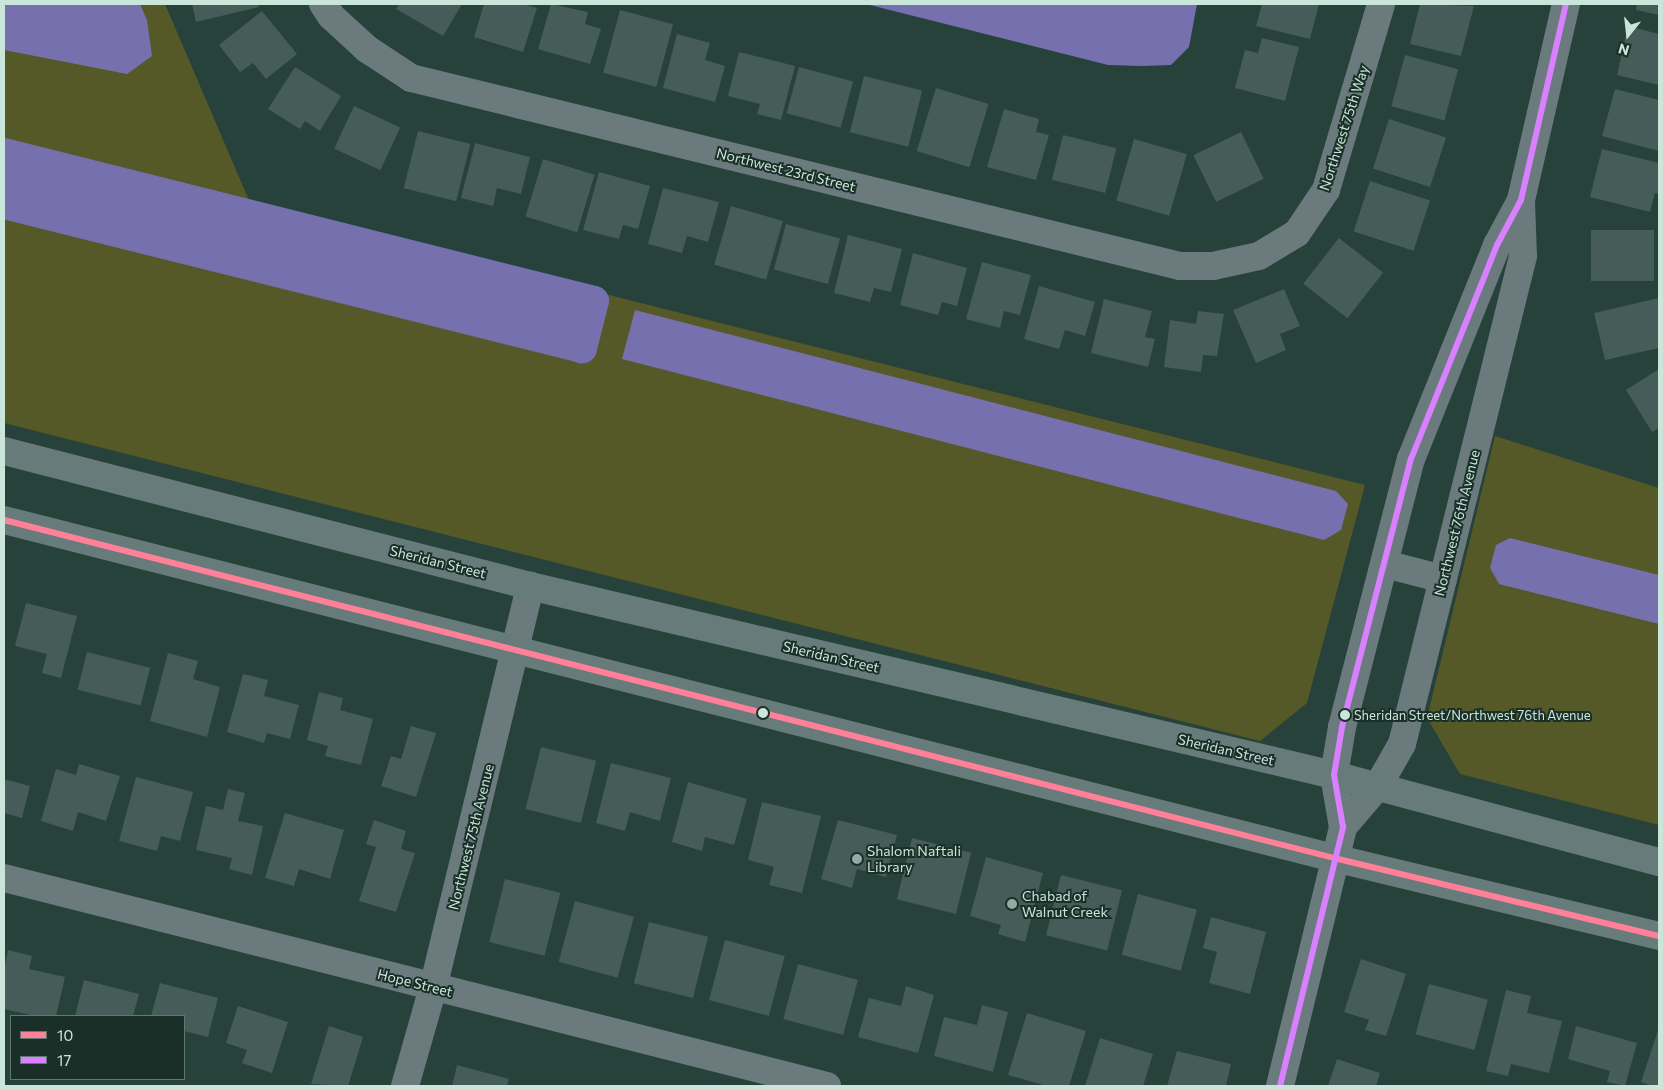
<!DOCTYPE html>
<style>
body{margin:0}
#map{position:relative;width:1663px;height:1090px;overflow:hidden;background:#26423a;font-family:Commissioner,sans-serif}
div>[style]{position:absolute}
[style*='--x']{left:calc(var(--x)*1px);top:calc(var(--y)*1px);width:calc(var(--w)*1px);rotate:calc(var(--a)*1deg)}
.green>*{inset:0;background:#555827}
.water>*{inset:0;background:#7670ae;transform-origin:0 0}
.canal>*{height:30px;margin:-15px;padding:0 15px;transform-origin:15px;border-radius:15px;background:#7670ae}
.building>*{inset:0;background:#455c58;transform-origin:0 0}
.minor>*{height:28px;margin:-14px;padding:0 14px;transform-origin:14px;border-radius:14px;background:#6a7a7d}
.primary>*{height:28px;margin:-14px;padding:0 14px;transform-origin:14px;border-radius:14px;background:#677b7b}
.bus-1>*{height:6px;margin:-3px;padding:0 3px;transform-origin:3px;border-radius:3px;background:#ff8098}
.bus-2>*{height:6px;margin:-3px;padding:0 3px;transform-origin:3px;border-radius:3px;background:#d880ff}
.dots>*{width:14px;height:14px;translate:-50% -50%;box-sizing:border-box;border:2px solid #192f27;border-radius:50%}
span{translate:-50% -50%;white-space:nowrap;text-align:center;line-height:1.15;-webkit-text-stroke:4px #192f27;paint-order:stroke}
.bus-label{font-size:13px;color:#cae5da}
.left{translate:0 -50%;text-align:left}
.street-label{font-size:14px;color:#cae5da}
.poi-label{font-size:14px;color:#cae5da}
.frame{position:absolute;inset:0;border:5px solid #cae5da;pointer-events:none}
.legend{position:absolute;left:10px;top:1015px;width:175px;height:65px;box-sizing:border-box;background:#192f27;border:1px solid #60786f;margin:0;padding:6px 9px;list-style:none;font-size:15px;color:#cae5da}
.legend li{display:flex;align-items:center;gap:10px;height:25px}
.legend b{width:25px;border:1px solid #60786f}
.north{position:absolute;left:1603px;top:10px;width:50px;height:50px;-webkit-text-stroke:4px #192f27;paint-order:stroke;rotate:196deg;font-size:14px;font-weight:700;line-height:20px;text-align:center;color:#cae5da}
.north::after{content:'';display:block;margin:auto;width:18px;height:22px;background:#cae5da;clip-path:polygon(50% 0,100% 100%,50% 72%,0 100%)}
</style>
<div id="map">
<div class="green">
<div style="clip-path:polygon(4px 4px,165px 4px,251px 205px,1365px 485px,1307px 703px,1260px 741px,4px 423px)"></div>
<div style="clip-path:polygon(1495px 436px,1659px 488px,1659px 825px,1460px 774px,1427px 718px)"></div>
</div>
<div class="water">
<div style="clip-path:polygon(4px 4px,140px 4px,147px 20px,152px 56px,127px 74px,4px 50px)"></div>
<div style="clip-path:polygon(866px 4px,1197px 4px,1189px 47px,1171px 65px,1143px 66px,1108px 65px)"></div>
<div style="left:4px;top:153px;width:608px;height:51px;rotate:14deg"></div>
<div style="clip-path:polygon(635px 310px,1336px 491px,1348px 504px,1341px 530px,1324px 540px,622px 359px)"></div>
<div style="clip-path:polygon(1510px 538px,1659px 575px,1659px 624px,1499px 584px,1490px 568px,1496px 545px)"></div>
</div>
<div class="canal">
<div style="--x:4;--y:153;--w:608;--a:14.08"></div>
<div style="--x:594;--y:301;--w:49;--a:104.3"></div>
<div style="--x:582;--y:348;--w:596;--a:-166.01"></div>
</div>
<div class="building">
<div style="clip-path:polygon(192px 4px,258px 4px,259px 7px,196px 22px)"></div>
<div style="clip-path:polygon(399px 4px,462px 4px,443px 36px,396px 9px)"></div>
<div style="clip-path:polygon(484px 4px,523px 4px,537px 8px,523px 52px,474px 37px)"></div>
<div style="clip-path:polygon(551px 4px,588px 12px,585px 24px,601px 29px,590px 64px,538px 49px)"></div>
<div style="clip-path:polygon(1262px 4px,1319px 4px,1310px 39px,1256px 26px)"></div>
<div style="clip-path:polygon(1420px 4px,1474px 6px,1461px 56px,1410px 44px)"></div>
<div style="clip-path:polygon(1637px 4px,1659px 4px,1659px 15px,1636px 10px)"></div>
<div style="left:620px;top:10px;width:55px;height:65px;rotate:15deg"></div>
<div style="clip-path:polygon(262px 11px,297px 54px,266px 79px,253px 63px,240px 72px,219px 45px)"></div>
<div style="clip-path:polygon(1628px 26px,1659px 34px,1659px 85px,1617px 75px)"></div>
<div style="clip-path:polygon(677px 34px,710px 43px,705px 60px,725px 66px,715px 102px,663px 88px)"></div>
<div style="clip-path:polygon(1262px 38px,1299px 47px,1285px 101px,1235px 88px,1245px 50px,1258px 53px)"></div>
<div style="clip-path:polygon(739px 52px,795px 66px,781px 120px,757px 114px,760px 104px,728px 96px)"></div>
<div style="left:1405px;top:55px;width:55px;height:53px;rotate:15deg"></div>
<div style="clip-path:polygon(295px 67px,341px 96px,320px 131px,305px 121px,300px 129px,268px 109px)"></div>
<div style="left:799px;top:67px;width:56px;height:48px;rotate:15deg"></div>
<div style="left:864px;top:76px;width:60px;height:58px;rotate:14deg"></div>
<div style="left:936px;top:88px;width:55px;height:66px;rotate:17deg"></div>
<div style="clip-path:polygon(1615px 89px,1659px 100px,1659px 151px,1602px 136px)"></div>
<div style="left:354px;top:106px;width:51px;height:47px;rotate:25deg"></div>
<div style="clip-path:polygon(1004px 109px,1039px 119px,1036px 132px,1049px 135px,1036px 180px,987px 167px)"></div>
<div style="left:1389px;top:119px;width:60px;height:52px;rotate:18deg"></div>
<div style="left:418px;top:131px;width:54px;height:59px;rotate:14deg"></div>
<div style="left:1241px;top:132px;width:52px;height:53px;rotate:64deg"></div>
<div style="left:1063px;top:135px;width:55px;height:46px;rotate:14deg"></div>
<div style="left:1134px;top:139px;width:55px;height:64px;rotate:16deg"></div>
<div style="clip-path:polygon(475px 143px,530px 157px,521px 194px,497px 188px,493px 206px,461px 198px)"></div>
<div style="clip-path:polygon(1602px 149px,1659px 163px,1659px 194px,1655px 193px,1650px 212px,1590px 197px)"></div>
<div style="left:543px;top:159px;width:54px;height:60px;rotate:17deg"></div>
<div style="clip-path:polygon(599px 172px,650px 186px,638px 229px,623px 225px,619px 239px,583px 230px)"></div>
<div style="left:1370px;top:181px;width:63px;height:53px;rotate:18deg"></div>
<div style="clip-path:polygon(663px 188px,719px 202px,708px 242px,687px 236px,682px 253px,648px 244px)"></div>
<div style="left:731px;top:206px;width:54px;height:61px;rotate:16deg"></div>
<div style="left:786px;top:224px;width:56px;height:47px;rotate:15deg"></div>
<div style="left:1654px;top:230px;width:51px;height:63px;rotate:90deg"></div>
<div style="clip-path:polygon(848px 235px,902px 249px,891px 292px,874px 288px,870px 302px,834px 293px)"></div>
<div style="left:1339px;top:238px;width:56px;height:58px;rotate:38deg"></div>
<div style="clip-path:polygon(913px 253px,967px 268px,957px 306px,942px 302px,938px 315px,900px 305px)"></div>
<div style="clip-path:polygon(982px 262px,1031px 275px,1020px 315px,1004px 311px,1000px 328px,966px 319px)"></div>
<div style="clip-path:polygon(1039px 286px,1095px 302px,1085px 336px,1065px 330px,1059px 349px,1024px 339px)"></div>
<div style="clip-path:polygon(1284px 289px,1300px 326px,1280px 334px,1286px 350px,1256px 363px,1233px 310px)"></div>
<div style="clip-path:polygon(1659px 298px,1659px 348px,1605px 360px,1594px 313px)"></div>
<div style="clip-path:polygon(1104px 299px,1152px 311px,1145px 337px,1155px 339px,1148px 367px,1091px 353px)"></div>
<div style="clip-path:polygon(1198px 311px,1224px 314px,1217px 356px,1203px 355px,1201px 372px,1164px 367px,1170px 320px,1196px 324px)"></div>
<div style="clip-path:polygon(1659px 369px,1659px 428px,1652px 432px,1626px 390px)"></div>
<div style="clip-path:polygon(26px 603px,77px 616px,61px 678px,42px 673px,47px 654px,15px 646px)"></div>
<div style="left:87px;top:652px;width:65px;height:39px;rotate:14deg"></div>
<div style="clip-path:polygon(168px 653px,198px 661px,193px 679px,220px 687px,207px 737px,150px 721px)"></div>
<div style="clip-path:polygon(243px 674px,268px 680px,264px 696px,299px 705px,290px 739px,267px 733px,264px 743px,227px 732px)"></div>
<div style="clip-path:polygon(319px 692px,343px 698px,340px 710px,373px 719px,361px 765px,325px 756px,328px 746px,307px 740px)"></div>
<div style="clip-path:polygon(411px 726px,436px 733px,416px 797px,381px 786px,391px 756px,401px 759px)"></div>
<div style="left:541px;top:747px;width:57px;height:64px;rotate:14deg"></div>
<div style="clip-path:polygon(611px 763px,671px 778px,660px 821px,630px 812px,625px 831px,596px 823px)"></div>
<div style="clip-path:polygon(79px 764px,120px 776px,106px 821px,78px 812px,73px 831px,41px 821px,56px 769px,76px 775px)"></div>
<div style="clip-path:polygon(136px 777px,193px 792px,180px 841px,161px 836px,157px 851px,119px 841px)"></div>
<div style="clip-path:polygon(4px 779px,30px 786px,22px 818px,4px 813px)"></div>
<div style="clip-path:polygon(688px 782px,747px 799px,734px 845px,705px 837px,702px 851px,672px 842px)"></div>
<div style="clip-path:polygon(228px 789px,245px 793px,238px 821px,263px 826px,252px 875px,229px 869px,232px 858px,196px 850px,206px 806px,223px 810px)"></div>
<div style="clip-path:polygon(762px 802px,821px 816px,802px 893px,769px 885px,774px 867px,748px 860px)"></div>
<div style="clip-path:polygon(285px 813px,344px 830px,330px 879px,299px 869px,294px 886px,265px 878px)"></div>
<div style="clip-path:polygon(374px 820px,406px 831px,401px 849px,415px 853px,396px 912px,359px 901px,376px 847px,366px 844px)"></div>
<div style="clip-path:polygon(838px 820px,897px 835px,886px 877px,857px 869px,852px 888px,821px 879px)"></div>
<div style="left:912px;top:838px;width:61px;height:63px;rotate:14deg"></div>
<div style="clip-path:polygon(986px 857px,1043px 873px,1025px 942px,998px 934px,1001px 925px,970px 916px)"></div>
<div style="left:1061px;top:875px;width:63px;height:62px;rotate:14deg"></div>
<div style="left:505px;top:879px;width:57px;height:65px;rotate:14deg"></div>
<div style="left:1138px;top:894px;width:61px;height:63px;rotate:15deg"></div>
<div style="left:575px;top:901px;width:61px;height:63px;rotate:15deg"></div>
<div style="clip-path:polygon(1211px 917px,1266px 932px,1250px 994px,1209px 983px,1217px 952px,1203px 948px)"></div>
<div style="left:649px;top:922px;width:61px;height:63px;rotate:14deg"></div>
<div style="left:725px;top:940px;width:62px;height:62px;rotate:15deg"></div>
<div style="clip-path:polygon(8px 950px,32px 956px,29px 969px,65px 977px,56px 1016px,35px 1016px,4px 1009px,4px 969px)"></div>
<div style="clip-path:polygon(1361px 959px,1406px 974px,1386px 1036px,1365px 1030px,1369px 1020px,1344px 1012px)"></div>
<div style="left:798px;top:964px;width:62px;height:57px;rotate:15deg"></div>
<div style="clip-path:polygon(84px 980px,139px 994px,133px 1016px,75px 1016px)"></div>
<div style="clip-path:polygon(160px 983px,218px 998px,208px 1037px,184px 1031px,184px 1016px,151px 1016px)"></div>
<div style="left:1429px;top:984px;width:61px;height:52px;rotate:15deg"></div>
<div style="clip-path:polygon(906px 986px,934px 995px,918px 1053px,858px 1037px,869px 998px,901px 1006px)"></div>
<div style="clip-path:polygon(1506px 990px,1531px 996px,1527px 1013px,1562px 1021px,1549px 1073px,1511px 1064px,1508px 1076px,1486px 1071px)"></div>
<div style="clip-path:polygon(982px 1005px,1008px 1012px,993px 1072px,934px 1056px,944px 1017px,977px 1025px)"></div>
<div style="clip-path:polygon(238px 1006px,288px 1022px,272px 1073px,242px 1063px,247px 1050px,226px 1043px)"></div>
<div style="clip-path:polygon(1027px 1013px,1086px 1031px,1069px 1086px,1047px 1086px,1008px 1075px)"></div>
<div style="clip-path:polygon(329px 1026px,363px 1037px,348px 1086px,311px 1084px)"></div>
<div style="clip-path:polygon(1576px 1026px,1637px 1043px,1625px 1086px,1607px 1082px,1610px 1071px,1568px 1059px)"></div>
<div style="clip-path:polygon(1659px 1027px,1659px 1086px,1653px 1086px,1641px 1082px)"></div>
<div style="clip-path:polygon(1100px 1038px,1153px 1054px,1143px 1086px,1085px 1086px)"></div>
<div style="clip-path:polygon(1177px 1051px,1231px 1064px,1226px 1086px,1167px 1086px)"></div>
<div style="clip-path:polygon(1337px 1059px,1380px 1073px,1376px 1086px,1328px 1086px)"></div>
<div style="clip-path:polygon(457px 1065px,509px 1079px,507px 1086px,452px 1086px)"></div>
</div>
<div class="minor">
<div style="--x:323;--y:4;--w:14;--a:56"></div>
<div style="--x:331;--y:16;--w:49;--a:42.5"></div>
<div style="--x:367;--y:49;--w:53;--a:33.4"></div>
<div style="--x:411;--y:78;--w:792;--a:13.74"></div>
<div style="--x:1180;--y:266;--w:33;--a:0"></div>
<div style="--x:1213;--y:266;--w:47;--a:-12.3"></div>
<div style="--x:1259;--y:256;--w:44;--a:-31.2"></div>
<div style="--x:1297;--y:233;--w:52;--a:-56"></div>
<div style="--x:1326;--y:190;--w:194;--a:-73.5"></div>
<div style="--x:1385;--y:564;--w:60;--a:14.5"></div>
<div style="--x:1343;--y:827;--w:54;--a:-49.5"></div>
<div style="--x:1378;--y:786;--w:48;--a:-60.3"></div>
<div style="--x:1402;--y:744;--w:503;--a:-76.07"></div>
<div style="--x:1523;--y:256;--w:54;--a:-92.1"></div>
<div style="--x:4;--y:878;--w:849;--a:14.18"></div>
<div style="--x:405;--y:1086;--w:102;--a:-74.1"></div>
<div style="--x:433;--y:988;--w:414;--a:-76.4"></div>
<div style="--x:1280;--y:1086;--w:267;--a:-76.3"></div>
<div style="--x:1343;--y:827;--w:53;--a:-99.8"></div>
<div style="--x:1334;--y:775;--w:49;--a:-80.5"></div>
<div style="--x:1342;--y:727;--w:277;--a:-75.6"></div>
<div style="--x:1411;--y:459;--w:231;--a:-68.1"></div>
<div style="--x:1497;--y:245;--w:51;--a:-61.9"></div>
<div style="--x:1521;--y:200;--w:201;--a:-77.1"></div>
</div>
<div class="primary">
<div style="--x:4;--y:451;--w:543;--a:14.39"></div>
<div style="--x:530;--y:586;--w:826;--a:13.23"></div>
<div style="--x:1334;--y:775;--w:336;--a:15"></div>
<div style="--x:4;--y:520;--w:1372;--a:14.26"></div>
<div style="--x:1334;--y:858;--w:334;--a:13.5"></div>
</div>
<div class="bus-1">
<div style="--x:4;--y:520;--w:1372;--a:14.26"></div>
<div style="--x:1334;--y:858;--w:334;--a:13.5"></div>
</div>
<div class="bus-2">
<div style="--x:1280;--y:1086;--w:267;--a:-76.3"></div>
<div style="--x:1343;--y:827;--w:53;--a:-99.8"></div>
<div style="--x:1334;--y:775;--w:49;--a:-80.5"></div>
<div style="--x:1342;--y:727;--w:277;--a:-75.6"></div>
<div style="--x:1411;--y:459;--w:231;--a:-68.1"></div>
<div style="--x:1497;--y:245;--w:51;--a:-61.9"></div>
<div style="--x:1521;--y:200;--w:201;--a:-77.1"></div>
</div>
<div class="dots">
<div style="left:763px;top:713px;background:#cae5da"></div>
<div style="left:1345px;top:715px;background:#cae5da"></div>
<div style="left:857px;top:859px;background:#91aca2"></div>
<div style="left:1012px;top:904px;background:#91aca2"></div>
</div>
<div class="bus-label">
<span class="left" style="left:1354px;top:715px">Sheridan Street/Northwest 76th Avenue</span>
</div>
<div class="street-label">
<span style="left:1344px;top:128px;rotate:-72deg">Northwest 75th Way</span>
<span style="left:786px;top:170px;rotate:14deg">Northwest 23rd Street</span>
<span style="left:1457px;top:523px;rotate:-76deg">Northwest 76th Avenue</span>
<span style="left:438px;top:562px;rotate:14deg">Sheridan Street</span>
<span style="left:831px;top:657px;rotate:13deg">Sheridan Street</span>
<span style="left:1226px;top:750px;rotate:13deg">Sheridan Street</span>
<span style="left:471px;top:837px;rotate:-76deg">Northwest 75th Avenue</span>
<span style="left:415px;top:983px;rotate:14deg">Hope Street</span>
</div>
<div class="poi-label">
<span class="left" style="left:867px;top:859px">Shalom Naftali<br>Library</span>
<span class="left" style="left:1022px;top:904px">Chabad of<br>Walnut Creek</span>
</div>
<div class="frame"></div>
<ul class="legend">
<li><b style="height:6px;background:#ff8098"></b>10</li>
<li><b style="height:6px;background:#d880ff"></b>17</li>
</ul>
<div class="north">N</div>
</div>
